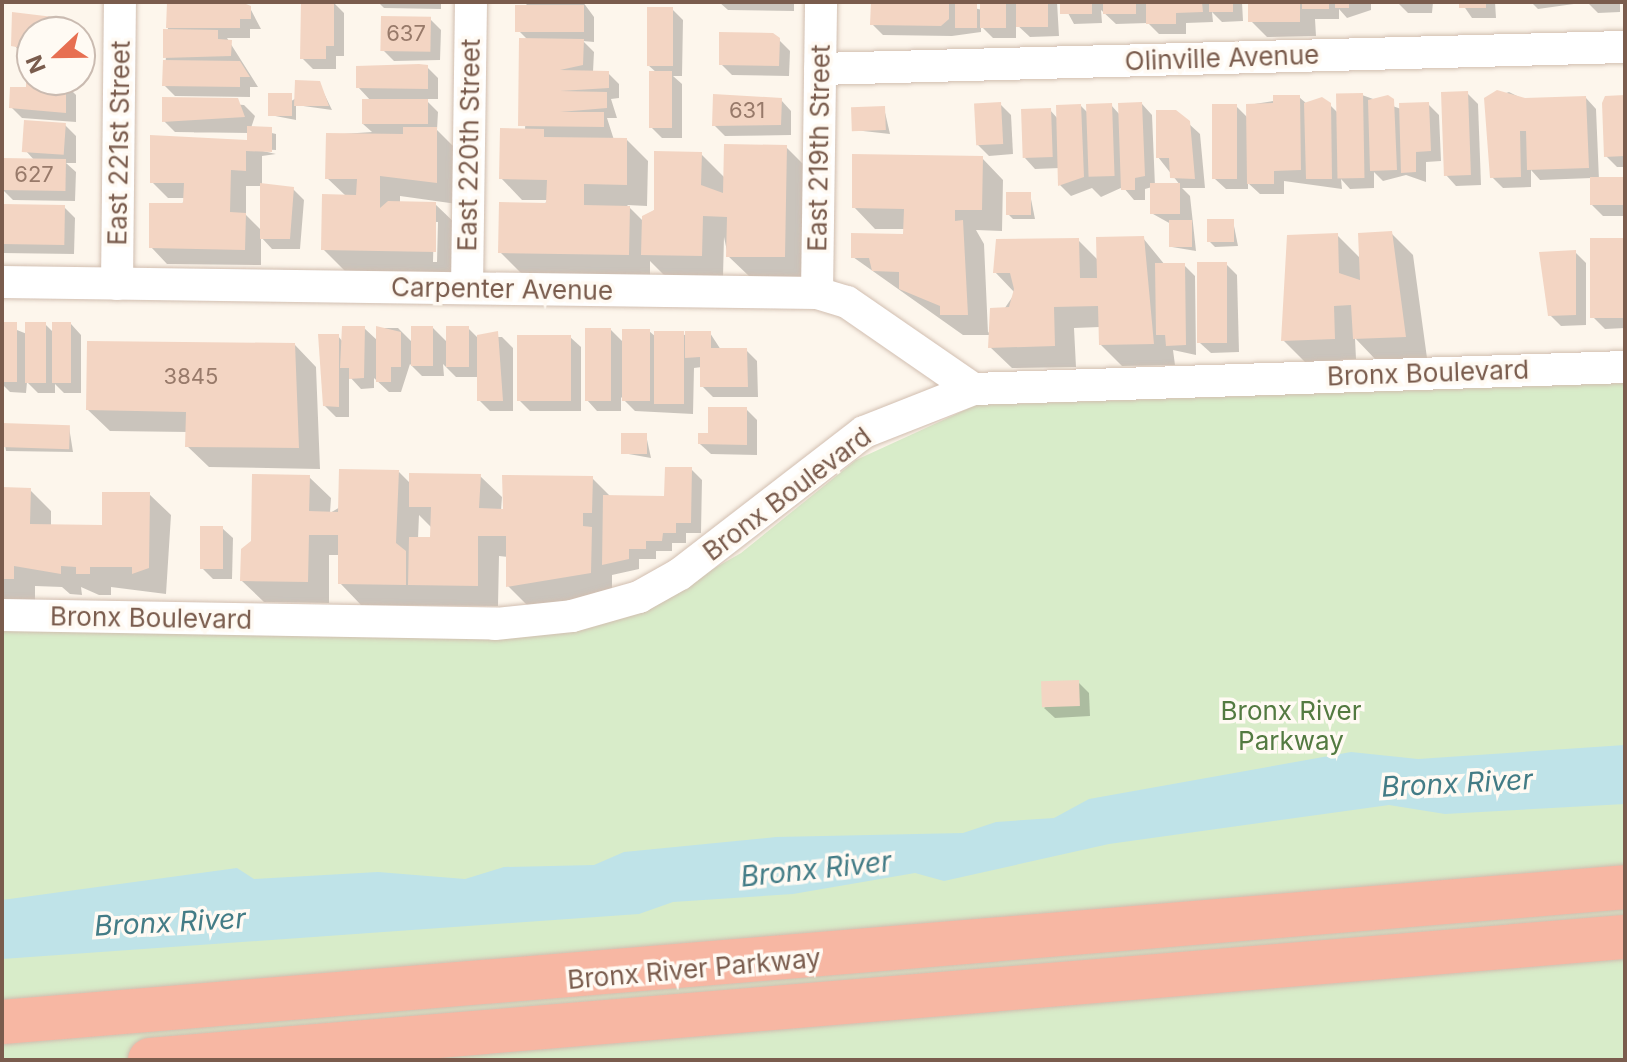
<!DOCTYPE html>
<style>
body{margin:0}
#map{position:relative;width:1627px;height:1062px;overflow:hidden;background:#fdf6ec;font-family:Inter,sans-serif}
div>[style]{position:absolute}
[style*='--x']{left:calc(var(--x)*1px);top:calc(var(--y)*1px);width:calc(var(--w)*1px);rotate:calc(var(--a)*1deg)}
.green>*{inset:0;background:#d8ecc9}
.water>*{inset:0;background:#bfe3e8}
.shadow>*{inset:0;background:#0003}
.building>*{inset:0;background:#f3d5c3;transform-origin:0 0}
.roads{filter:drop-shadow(0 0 2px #d1beb0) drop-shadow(0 0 2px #d1beb0)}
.street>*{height:32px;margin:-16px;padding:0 16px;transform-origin:16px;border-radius:16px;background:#fff}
.highway>*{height:44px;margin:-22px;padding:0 22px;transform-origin:22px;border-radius:22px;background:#f7b7a3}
span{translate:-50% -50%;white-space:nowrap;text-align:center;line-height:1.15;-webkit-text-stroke:7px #fffaf3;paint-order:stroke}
.number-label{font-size:22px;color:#987a6a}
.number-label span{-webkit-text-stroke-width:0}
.street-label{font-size:26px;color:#7a5c4d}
.park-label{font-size:26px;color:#537a41}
.water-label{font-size:28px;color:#437c86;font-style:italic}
.frame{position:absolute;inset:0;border:4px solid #7a5c4d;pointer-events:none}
.north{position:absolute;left:16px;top:16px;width:80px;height:80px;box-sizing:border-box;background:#fffaf3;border:2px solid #cabbb1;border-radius:50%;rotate:248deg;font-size:22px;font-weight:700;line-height:32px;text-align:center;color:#7a5c4d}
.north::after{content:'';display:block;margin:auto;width:28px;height:36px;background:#e76f51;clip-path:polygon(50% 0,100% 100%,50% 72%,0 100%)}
</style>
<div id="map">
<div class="green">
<div style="clip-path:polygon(1625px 383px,1625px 1060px,2px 1060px,2px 631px,652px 604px,741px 553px,856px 460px,976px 405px)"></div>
</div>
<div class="water">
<div style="clip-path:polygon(1625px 745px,1625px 804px,1445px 814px,1389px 805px,1109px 844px,944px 881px,915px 873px,793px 894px,673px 902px,639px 914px,2px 959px,2px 900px,237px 868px,254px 879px,378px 872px,465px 879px,504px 867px,594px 865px,624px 852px,776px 837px,963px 833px,996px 822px,1054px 818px,1089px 799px,1351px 752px,1418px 759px)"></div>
</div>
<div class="shadow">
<div style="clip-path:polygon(277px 2px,333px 2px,344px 13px,344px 56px,336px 56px,336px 69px,313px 69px,302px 58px,303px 3px)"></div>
<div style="clip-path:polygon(378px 2px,441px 2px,441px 9px,384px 8px)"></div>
<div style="clip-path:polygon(524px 2px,583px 2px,594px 17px,594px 42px,583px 41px,594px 52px,593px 72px,608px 73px,619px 84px,619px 98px,611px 99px,617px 118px,607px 118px,614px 140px,627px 140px,648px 161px,647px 206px,627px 205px,644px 222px,701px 154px,725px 178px,786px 147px,807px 168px,805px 278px,750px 277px,728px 256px,724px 237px,723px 277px,665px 276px,650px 261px,650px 276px,522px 274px,500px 252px,548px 200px,522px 200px,501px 178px,525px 130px,528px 40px,517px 29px,530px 8px)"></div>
<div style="clip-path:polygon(719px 2px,794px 2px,794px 11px,728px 10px)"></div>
<div style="clip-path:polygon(872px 2px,951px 2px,982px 10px,982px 2px,1057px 2px,1059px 36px,1030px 37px,1016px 24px,1016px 38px,993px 38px,981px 26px,981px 32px,952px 36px,883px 35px,872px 24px)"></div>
<div style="clip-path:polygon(1062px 2px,1146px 2px,1146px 10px,1149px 2px,1242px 2px,1243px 21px,1222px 22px,1212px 12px,1213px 22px,1186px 23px,1186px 34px,1159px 34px,1148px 23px,1116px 24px,1101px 10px,1102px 23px,1074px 24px)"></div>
<div style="clip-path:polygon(1250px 2px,1371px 2px,1371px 10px,1347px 18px,1339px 9px,1339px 19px,1315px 19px,1316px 36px,1267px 37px,1251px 21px)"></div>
<div style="clip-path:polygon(1397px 2px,1433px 2px,1432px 13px,1408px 13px)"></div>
<div style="clip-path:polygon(1461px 2px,1495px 2px,1496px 18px,1472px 18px)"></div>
<div style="clip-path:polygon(1531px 2px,1581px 2px,1581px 3px,1538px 9px)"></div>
<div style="clip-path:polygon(1587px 2px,1620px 2px,1620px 12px,1598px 13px)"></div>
<div style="clip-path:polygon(250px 8px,261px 29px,250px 29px,250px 38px,227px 38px,258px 87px,250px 87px,250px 97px,175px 96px,164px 85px,168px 27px)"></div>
<div style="clip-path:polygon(672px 9px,683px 20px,682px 76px,673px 76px,682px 84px,682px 138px,662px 138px,651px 127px,657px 73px,648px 65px)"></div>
<div style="clip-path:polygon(14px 14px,69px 21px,80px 32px,88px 60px,80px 60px,80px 32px,32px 32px,32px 56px,24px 56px,14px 45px)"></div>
<div style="clip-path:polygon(430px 19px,441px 30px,440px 60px,394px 61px,383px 50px)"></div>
<div style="clip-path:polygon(779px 40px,790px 51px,789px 76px,732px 75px,721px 64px)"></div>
<div style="clip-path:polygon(evenodd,427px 67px,438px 78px,438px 99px,425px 99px,438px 112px,437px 130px,458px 151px,457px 204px,400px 196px,400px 204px,435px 204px,457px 225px,456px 272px,345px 271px,323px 249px,346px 196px,327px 178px,328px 135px,372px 132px,363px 124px,371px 101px,358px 87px,427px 67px,434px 222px,438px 222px,437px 262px,433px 262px,434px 222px)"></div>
<div style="clip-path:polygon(319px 83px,332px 110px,296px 105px,296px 120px,270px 115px)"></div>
<div style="clip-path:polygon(65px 84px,76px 95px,76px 122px,22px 118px,11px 107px,28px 89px)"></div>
<div style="clip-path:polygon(1509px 92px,1525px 100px,1586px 98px,1596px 109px,1599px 180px,1625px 179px,1625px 216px,1603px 216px,1592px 205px,1592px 178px,1540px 180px,1531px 170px,1531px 187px,1503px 188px,1492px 177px,1486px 100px)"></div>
<div style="clip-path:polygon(1467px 93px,1478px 104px,1481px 185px,1456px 186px,1446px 175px)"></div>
<div style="clip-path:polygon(1362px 95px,1401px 109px,1428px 104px,1439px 115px,1441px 161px,1426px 162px,1426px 182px,1406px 175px,1383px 181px,1374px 172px,1374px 188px,1350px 189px,1341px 179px,1342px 189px,1284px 181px,1284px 194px,1260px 194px,1248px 183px,1248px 189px,1226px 189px,1215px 179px,1236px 106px,1248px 118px,1248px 105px,1299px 97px,1307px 104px,1325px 100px,1339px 114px)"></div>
<div style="clip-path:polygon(1625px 97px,1625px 167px,1617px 167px,1606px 156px)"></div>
<div style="clip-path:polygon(evenodd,164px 99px,244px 105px,255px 116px,251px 128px,276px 134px,276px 150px,254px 149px,276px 154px,262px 156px,262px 185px,293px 189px,304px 200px,300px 249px,272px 249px,261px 237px,261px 265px,167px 264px,151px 247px,186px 198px,168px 198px,152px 182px,249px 142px,249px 133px,175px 132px,164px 121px,164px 99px,246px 186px,262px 186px,262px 231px,246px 215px,246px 186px)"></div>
<div style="clip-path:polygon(781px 100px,791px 111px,791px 135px,725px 136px,714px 125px)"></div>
<div style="clip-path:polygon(1000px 104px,1011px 115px,1013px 154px,989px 156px,978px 145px)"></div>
<div style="clip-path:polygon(1142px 104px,1152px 115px,1155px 186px,1180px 185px,1158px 157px,1188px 123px,1200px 134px,1205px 188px,1182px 188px,1190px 196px,1196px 251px,1172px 247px,1171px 224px,1153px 214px,1152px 187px,1145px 189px,1145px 200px,1134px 200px,1123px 187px,1101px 197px,1092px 188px,1071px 196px,1060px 185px,1060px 168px,1035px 169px,1025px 158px,1050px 110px,1058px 119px,1081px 106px,1088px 113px,1111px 105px,1120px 115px)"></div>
<div style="clip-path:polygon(884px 108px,890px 134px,854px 130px)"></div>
<div style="clip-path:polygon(65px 125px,76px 136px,76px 163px,66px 163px,76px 172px,75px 201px,13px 200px,2px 189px,2px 160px,35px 161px,26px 151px)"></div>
<div style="clip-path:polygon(982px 158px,1003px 180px,1002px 231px,976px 230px,984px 244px,988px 333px,1015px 293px,995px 272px,1078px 240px,1099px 261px,1143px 238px,1165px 265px,1184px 265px,1195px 276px,1196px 355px,1173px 350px,1175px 365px,1122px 366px,1101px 345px,1100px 327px,1074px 328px,1076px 367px,1012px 368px,990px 347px,991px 335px,963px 335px,853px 257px,905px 236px,905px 229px,875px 229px,854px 207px)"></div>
<div style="clip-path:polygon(1030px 194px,1035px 219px,1013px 219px,1008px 214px)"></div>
<div style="clip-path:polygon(2px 207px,64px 207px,75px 218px,74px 254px,2px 253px)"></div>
<div style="clip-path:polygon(1233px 221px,1238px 246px,1215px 247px,1210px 242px)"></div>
<div style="clip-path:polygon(1391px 233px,1413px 255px,1427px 358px,1376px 360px,1355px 338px,1356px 359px,1305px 362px,1283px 340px,1337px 235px,1361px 259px)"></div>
<div style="clip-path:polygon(1625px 240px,1625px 328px,1605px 329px,1594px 318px)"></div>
<div style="clip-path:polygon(1575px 252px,1586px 263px,1586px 325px,1561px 326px,1550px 315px)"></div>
<div style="clip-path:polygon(1226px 264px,1237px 275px,1239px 352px,1211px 353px,1200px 343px)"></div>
<div style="clip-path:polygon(2px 324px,27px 334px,45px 324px,54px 333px,71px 324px,81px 335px,81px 393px,64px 393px,55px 384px,55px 393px,38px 393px,27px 382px,26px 393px,10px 392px,2px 384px)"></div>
<div style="clip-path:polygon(364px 328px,378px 341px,378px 328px,398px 328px,412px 342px,433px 328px,447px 342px,468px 328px,477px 337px,502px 337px,513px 348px,513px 411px,490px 411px,479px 400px,479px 377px,456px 377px,443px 364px,444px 376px,422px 376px,410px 364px,401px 392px,389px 392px,374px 378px,374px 388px,361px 389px,349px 376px,349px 417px,336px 417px,325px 406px,338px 336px,343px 342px)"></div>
<div style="clip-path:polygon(611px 330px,624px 343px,649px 331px,656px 337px,710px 333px,721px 350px,746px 350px,757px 361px,758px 397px,713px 397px,702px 386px,702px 367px,694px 368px,693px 414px,635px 411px,621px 397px,621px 411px,597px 411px,587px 400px)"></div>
<div style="clip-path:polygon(570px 337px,581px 347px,581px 411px,530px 411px,519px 400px)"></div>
<div style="clip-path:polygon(295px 345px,316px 367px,320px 469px,209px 467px,187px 446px,188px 432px,110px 431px,88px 410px)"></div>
<div style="clip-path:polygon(746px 409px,757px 420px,757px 455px,711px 454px,700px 444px)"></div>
<div style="clip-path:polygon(2px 425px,69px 427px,73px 452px,6px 451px)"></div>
<div style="clip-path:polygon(646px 435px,651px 458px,623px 453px)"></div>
<div style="clip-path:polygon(evenodd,691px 469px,702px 480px,701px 533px,686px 533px,686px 543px,672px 543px,672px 551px,656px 551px,656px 559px,639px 559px,639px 569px,612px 575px,612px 593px,529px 607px,508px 586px,508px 557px,499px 556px,498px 606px,361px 605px,340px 583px,340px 555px,329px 555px,329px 603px,264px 602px,242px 581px,309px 477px,331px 498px,330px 513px,399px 472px,411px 484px,480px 476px,502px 497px,501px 511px,592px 478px,611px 497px,666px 498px,691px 469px,419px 515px,432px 528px,432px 539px,418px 539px,419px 515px)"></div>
<div style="clip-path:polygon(2px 489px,30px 490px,51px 511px,51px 527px,104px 527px,149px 494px,171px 515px,166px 594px,111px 587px,111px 595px,99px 595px,81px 587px,82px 595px,70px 594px,62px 587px,35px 586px,35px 600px,2px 599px)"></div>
<div style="clip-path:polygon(222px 528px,233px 538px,232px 579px,213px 579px,202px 568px)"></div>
<div style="clip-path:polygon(1078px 682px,1089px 693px,1090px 716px,1055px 718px,1044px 708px)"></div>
</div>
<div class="building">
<div style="clip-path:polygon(167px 2px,241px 2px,251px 6px,251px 19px,240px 19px,240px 28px,166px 28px)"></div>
<div style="clip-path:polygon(301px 2px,334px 2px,334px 46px,326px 46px,326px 59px,300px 59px)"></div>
<div style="clip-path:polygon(871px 2px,949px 2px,949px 19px,941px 26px,870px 25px)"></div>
<div style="left:955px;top:2px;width:22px;height:26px"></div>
<div style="left:980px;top:2px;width:26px;height:26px"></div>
<div style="left:1016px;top:2px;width:32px;height:25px"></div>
<div style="left:1060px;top:2px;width:32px;height:12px"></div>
<div style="left:1103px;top:2px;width:33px;height:12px"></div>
<div style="clip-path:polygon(1146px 2px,1202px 2px,1203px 12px,1176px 13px,1176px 24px,1146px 24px)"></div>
<div style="left:1209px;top:2px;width:24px;height:10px"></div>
<div style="left:1248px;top:2px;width:52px;height:20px"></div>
<div style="left:1302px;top:2px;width:27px;height:7px"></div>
<div style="left:1335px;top:2px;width:14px;height:6px"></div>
<div style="left:1459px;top:2px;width:27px;height:6px"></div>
<div style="left:584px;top:5px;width:27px;height:69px;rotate:90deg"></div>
<div style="left:647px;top:7px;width:26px;height:59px"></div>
<div style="clip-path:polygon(12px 12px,70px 19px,70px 32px,32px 32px,32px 50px,11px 46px)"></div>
<div style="left:381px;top:16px;width:50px;height:35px;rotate:1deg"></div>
<div style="clip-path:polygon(163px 29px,218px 30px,218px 39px,232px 40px,231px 56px,163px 58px)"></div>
<div style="clip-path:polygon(719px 32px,773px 33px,780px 38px,779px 66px,719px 65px)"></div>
<div style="clip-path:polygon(519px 38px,584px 39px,583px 65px,560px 70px,609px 71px,609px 88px,560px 91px,607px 92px,607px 108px,560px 112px,604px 112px,604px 127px,518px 126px)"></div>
<div style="clip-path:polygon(163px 60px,240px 61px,250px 77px,240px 77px,240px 87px,162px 86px)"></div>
<div style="clip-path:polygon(419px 64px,428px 65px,428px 89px,356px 88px,356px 66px)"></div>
<div style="left:649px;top:71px;width:23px;height:57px"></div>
<div style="clip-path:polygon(26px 75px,66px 82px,66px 113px,9px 108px,10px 87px,26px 87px)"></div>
<div style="clip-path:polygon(295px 80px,320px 81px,329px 106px,294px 106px)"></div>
<div style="clip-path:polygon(1497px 90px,1525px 98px,1586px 96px,1589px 168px,1527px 170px,1526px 131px,1520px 131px,1521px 177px,1490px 178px,1484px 98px)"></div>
<div style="left:1468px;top:91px;width:84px;height:27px;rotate:88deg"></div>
<div style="left:268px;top:93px;width:24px;height:23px"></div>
<div style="left:1363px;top:93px;width:85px;height:27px;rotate:89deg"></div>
<div style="clip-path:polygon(713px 94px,782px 98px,781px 125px,712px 126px)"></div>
<div style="clip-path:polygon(1273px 95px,1300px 95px,1301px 170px,1274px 171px,1274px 184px,1247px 184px,1246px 104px,1273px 103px)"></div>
<div style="clip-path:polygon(1388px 95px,1394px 99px,1397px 170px,1370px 171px,1368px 100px)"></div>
<div style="clip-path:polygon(1625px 95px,1625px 156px,1604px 157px,1602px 103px,1605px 96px)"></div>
<div style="clip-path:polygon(162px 97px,238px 98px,245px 117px,162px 122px)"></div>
<div style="clip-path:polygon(1322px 97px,1331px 103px,1332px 179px,1306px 179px,1304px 103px)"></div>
<div style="left:362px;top:99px;width:66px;height:25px"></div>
<div style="left:1001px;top:102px;width:42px;height:27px;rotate:87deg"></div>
<div style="clip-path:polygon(1142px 102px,1145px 176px,1135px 178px,1135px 190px,1121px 190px,1118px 103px)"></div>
<div style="clip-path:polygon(1429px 102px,1431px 151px,1416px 152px,1416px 172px,1401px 173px,1399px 103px)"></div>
<div style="left:1112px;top:103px;width:73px;height:26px;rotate:88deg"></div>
<div style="clip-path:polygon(1081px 104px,1084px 177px,1058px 186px,1056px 105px)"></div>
<div style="left:1212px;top:104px;width:25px;height:75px"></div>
<div style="left:885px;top:106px;width:24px;height:34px;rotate:88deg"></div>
<div style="left:1051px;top:108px;width:49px;height:30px;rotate:88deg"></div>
<div style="clip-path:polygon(1156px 110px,1176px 110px,1190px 121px,1195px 179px,1170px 178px,1169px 158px,1156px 158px)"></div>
<div style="left:24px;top:120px;width:42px;height:32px;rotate:4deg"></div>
<div style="clip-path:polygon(247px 126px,272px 127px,272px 152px,246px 151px,246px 171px,231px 170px,230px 212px,246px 213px,245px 250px,149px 248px,149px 203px,183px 203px,184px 183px,150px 183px,150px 135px,247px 140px)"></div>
<div style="clip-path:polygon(403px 127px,437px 127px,437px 183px,380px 176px,380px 208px,388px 201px,436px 202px,436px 252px,321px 250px,322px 194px,356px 195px,357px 179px,325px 179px,326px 133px,403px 134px)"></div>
<div style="clip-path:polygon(500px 128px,544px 129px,544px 137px,627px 138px,627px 185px,584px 184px,584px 205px,630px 206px,629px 255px,498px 253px,499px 202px,546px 203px,547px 180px,499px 179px)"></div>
<div style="clip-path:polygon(724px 144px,787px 145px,785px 257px,726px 257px,727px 217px,703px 216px,702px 256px,641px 255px,642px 216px,654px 210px,654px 151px,702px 152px,701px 185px,723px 193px)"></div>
<div style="clip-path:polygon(852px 154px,983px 156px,982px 210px,955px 210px,955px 221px,963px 220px,968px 315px,940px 315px,940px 306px,899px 289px,899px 272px,872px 271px,869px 258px,851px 258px,851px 233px,903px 234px,904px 209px,852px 208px)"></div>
<div style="left:2px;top:158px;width:64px;height:32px;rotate:1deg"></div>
<div style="left:1625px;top:177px;width:28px;height:35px;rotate:90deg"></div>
<div style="clip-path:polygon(260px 183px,294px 187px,290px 239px,260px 239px)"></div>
<div style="left:1180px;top:183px;width:31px;height:30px;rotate:90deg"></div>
<div style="left:1006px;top:192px;width:25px;height:23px"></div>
<div style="left:2px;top:204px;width:63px;height:40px;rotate:1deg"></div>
<div style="left:1234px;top:219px;width:23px;height:27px;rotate:90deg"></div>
<div style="left:1169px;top:220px;width:23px;height:27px"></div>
<div style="clip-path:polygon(1392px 231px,1406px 337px,1353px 339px,1351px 305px,1334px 306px,1335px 339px,1281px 341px,1287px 235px,1338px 233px,1339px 273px,1360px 280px,1358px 233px)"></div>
<div style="clip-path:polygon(1144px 236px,1154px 344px,1099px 345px,1098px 306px,1054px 307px,1055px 346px,988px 348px,990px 308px,1009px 307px,1014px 289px,1010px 273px,993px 273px,996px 239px,1079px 238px,1080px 278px,1097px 278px,1096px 237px)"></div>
<div style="left:1625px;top:238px;width:80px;height:35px;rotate:90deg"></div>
<div style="clip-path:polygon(1576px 250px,1576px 315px,1548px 316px,1539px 252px)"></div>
<div style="left:1197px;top:262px;width:30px;height:81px"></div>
<div style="clip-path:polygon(1155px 263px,1185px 263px,1186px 345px,1166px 346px,1165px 335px,1156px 335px)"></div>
<div style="left:2px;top:322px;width:15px;height:60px"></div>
<div style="left:25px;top:322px;width:21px;height:61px"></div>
<div style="left:52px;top:322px;width:19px;height:61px"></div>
<div style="clip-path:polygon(342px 326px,365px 326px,364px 378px,349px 379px,349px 368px,340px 368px)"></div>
<div style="clip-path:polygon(376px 326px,401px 332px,401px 367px,391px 367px,391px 382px,376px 382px)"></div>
<div style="left:411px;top:326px;width:22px;height:40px"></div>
<div style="left:446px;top:326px;width:23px;height:41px"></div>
<div style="left:585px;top:328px;width:26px;height:73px"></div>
<div style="left:622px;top:329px;width:28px;height:72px"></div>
<div style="clip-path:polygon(498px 331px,503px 401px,477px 401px,477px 335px)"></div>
<div style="left:654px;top:331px;width:30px;height:73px"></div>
<div style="clip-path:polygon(685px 331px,711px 331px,711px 348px,747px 348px,748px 387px,700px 387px,700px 357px,685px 358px)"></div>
<div style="clip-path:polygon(318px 334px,339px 334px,339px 407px,323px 406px)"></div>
<div style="left:517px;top:335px;width:54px;height:66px"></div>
<div style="clip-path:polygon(87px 341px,295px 343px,299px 448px,185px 447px,186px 412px,86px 410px)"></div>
<div style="clip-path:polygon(708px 407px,747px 407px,747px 445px,698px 444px,698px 433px,708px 433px)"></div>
<div style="left:2px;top:423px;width:68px;height:24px;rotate:2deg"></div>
<div style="left:621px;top:433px;width:26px;height:21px"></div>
<div style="clip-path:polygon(665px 467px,692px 467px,691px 523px,676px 523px,676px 533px,663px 533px,662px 541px,646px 541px,646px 549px,629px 549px,629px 559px,602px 565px,603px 495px,664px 496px)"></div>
<div style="clip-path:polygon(339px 469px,399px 470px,396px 543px,406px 551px,406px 585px,338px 584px,338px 535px,309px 535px,308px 582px,240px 581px,241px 549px,251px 541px,252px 474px,310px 475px,309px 511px,338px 512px)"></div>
<div style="clip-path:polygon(409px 473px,481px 474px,479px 508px,503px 509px,502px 475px,593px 476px,592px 513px,583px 513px,583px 526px,592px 527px,591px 573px,506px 587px,506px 536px,478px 536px,478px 586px,408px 585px,409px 537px,430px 537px,431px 507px,409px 507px)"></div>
<div style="clip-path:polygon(2px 487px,31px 488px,30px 524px,102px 525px,102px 492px,150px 492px,149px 568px,132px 574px,132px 567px,90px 567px,90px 574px,76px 574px,76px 567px,61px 566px,61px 574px,14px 566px,14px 579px,2px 579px)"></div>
<div style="left:200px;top:526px;width:23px;height:43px"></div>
<div style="left:1079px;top:680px;width:26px;height:38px;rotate:88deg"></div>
</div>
<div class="roads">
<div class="street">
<div style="--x:820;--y:69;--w:805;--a:-1.57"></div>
<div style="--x:2;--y:282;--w:815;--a:0.77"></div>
<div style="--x:817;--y:293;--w:31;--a:17"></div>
<div style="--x:847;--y:302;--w:153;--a:34.6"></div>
<div style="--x:117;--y:284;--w:282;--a:-89.4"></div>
<div style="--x:467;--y:288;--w:286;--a:-89.2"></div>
<div style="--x:817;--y:293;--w:291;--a:-89.2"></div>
<div style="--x:2;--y:615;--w:493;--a:1"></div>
<div style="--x:495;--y:624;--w:77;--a:-5.9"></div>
<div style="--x:572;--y:616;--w:70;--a:-15.8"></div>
<div style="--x:639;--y:597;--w:47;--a:-29.3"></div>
<div style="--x:680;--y:574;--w:232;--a:-37.7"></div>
<div style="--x:864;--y:432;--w:117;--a:-21.5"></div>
<div style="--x:973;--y:389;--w:652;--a:-1.93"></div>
</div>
<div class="highway">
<div style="--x:2;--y:1022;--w:1629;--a:-4.75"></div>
<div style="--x:150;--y:1060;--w:1480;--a:-4.77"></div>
</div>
</div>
<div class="number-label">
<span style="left:406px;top:34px">637</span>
<span style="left:747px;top:111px">631</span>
<span style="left:34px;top:175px">627</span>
<span style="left:191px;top:377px">3845</span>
</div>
<div class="street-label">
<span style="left:1222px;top:58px;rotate:-2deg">Olinville Avenue</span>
<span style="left:119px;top:143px;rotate:-89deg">East 221st Street</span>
<span style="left:469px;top:145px;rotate:-89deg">East 220th Street</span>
<span style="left:819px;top:148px;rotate:-89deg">East 219th Street</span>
<span style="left:502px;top:289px;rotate:1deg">Carpenter Avenue</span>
<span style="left:1428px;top:373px;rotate:-2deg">Bronx Boulevard</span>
<span style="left:787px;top:494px;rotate:-37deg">Bronx Boulevard</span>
<span style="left:151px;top:618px;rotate:1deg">Bronx Boulevard</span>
<span style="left:694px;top:969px;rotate:-5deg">Bronx River Parkway</span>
</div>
<div class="park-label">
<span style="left:1291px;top:726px">Bronx River<br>Parkway</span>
</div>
<div class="water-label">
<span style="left:1457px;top:783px;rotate:-3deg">Bronx River</span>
<span style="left:816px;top:869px;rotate:-6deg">Bronx River</span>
<span style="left:170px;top:922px;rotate:-3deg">Bronx River</span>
</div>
<div class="frame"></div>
<div class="north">N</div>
</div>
